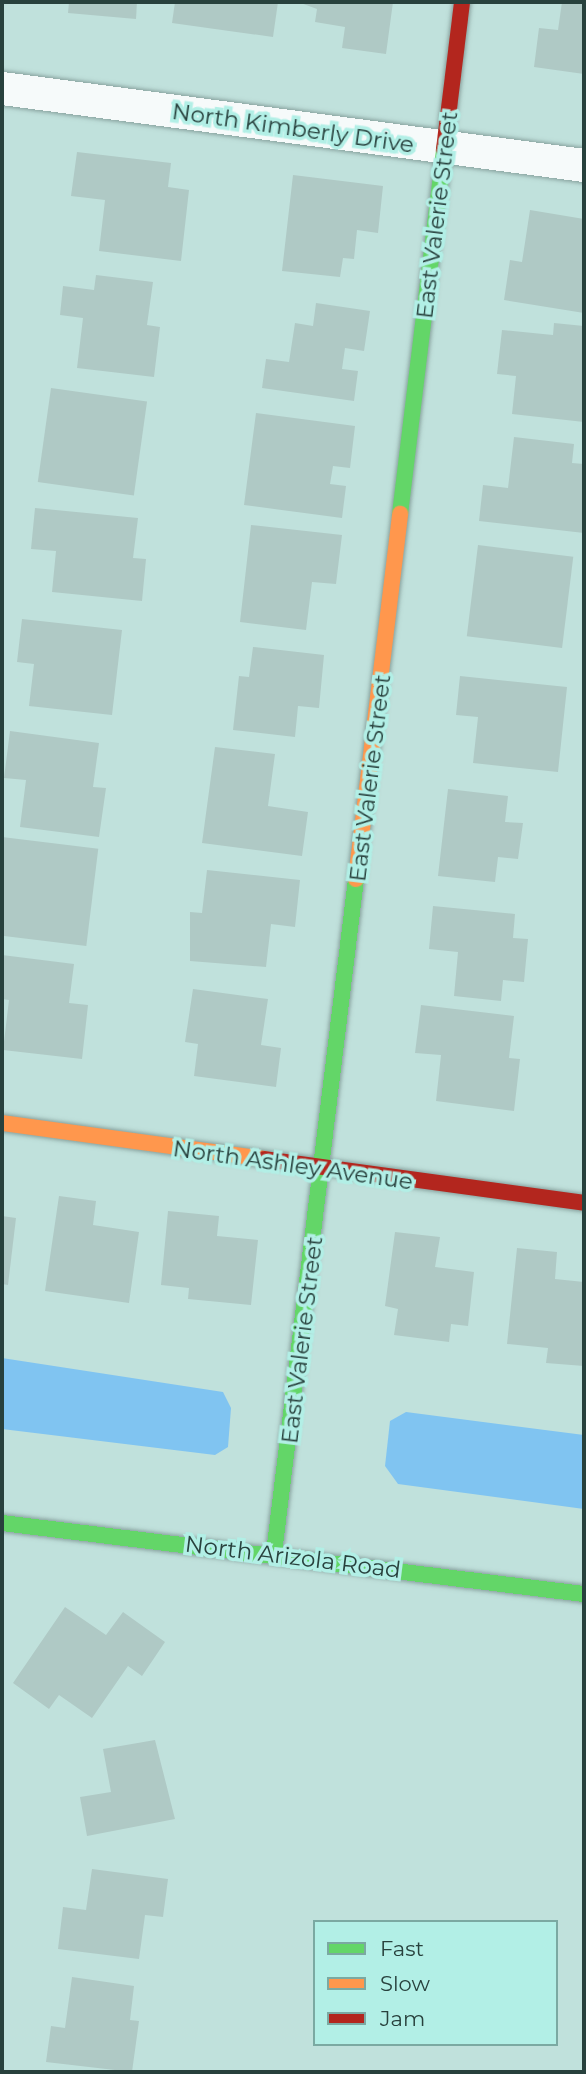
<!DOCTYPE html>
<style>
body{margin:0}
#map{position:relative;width:586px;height:2074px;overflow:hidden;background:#c0e1dc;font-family:Montserrat,sans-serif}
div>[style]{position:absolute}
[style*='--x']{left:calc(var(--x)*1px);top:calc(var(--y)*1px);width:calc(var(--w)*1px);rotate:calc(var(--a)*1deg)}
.water>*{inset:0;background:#80c4f1}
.building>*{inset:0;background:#afc9c5;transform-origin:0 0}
.roads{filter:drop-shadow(0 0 2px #88a29e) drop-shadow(0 0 2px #88a29e)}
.street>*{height:33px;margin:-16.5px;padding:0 16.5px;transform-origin:16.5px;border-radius:16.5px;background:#f6fafa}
.fast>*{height:16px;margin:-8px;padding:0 8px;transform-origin:8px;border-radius:8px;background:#63d668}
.slow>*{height:16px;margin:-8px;padding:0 8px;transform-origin:8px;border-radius:8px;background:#ff974d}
.jam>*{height:16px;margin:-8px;padding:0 8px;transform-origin:8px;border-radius:8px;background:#b3261e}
span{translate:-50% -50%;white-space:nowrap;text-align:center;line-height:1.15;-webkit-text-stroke:7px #b2efe6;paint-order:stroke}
.street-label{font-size:23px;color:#28413d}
.frame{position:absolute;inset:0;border:4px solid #28413d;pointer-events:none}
.legend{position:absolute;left:313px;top:1920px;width:245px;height:126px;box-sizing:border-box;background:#b2efe6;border:2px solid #7ba9a2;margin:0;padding:9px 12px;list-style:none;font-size:21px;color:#28413d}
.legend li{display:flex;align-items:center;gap:14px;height:35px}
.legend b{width:35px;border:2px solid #7ba9a2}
</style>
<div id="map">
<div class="water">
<div style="clip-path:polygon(2px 1358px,223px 1392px,231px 1408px,228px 1447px,215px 1455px,2px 1429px)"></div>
<div style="clip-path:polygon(406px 1412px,584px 1435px,584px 1509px,398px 1484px,385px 1466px,390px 1421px)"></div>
</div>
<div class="building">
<div style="clip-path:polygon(69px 2px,137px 2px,136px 19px,68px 13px)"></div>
<div style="clip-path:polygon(175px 2px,278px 2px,273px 37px,172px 23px)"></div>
<div style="clip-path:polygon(298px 2px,393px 2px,386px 54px,342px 48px,345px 27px,315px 22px,317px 9px)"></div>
<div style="clip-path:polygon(562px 2px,584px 2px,584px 74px,534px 67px,539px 28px,558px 30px)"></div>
<div style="clip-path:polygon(77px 152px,171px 163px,168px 187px,189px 190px,181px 261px,99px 251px,105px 200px,71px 196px)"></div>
<div style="clip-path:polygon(293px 175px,383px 186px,378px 233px,357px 230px,354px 259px,343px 258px,340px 277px,282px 271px)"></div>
<div style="clip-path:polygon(530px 210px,584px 219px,584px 313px,504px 300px,510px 260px,522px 262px)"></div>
<div style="clip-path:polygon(96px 275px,153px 282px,147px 325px,160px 327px,154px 377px,77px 368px,83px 318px,60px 315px,63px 286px,94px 290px)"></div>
<div style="clip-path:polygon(316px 303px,370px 311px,364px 351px,345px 348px,342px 369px,358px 371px,354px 401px,262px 388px,266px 359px,289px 362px,295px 323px,313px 326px)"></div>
<div style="clip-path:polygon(554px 323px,584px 326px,584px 422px,512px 414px,516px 376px,497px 374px,502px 330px,553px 335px)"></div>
<div style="left:51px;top:388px;width:97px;height:95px;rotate:8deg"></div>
<div style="clip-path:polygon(256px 413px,355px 426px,350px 468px,333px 466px,330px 484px,346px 486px,342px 518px,244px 505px)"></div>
<div style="clip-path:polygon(514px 437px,574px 444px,572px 463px,584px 464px,584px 533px,479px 521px,483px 485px,508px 488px)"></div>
<div style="clip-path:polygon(35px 508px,138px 518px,133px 558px,146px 559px,142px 601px,52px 592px,56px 551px,31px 549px)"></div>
<div style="clip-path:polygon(251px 525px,342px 535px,336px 584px,312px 582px,306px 630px,240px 622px)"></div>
<div style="left:478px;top:545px;width:96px;height:92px;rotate:7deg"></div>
<div style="clip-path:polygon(22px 619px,122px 630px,112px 715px,29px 706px,34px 664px,17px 662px)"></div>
<div style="clip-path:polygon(253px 647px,324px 655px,319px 708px,298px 706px,295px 737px,233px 730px,239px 676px,249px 677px)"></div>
<div style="clip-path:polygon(460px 676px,567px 687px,558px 772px,473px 763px,478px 717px,456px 715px)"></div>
<div style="clip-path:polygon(10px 731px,99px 743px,93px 787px,106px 788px,99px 837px,20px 827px,26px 780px,4px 778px)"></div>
<div style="clip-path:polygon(215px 747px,275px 754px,268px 806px,308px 812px,302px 856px,202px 843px)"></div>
<div style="clip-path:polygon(448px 789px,508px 796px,505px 822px,523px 823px,518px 859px,498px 857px,495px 882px,438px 876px)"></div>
<div style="left:2px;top:837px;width:97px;height:98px;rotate:7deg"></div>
<div style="clip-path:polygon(207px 870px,300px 880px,295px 927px,271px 924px,266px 967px,190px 961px,190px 912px,202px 913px)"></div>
<div style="clip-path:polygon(433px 906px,515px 914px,513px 938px,528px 939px,524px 982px,503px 980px,501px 1001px,454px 996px,458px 952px,429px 949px)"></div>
<div style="clip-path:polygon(2px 955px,74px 964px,69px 1003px,88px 1005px,82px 1059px,3px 1050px,9px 1000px,2px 999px)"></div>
<div style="clip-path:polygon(193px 989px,268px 999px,261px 1045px,281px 1048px,276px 1087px,194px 1076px,198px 1044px,185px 1042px)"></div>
<div style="clip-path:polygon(421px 1005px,514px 1016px,509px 1058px,520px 1059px,514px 1111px,436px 1101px,441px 1055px,415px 1053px)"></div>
<div style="clip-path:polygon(59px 1196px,96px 1201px,93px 1225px,139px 1232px,129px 1303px,45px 1291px)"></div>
<div style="clip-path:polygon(168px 1211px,219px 1216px,217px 1236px,258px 1240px,251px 1305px,188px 1299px,189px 1288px,161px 1285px)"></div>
<div style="clip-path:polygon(2px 1216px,16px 1218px,8px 1285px,2px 1284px)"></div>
<div style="clip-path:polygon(395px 1232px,440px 1237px,435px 1267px,474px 1272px,468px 1326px,451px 1324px,449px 1342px,394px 1335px,398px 1309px,385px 1306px)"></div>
<div style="clip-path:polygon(517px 1248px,557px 1252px,555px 1279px,584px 1282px,584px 1366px,546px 1363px,548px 1348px,507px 1344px)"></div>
<div style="clip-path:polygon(65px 1607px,106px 1635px,123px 1612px,165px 1642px,142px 1676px,128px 1666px,92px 1718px,59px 1695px,49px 1709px,13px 1683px)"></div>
<div style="clip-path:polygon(155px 1740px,175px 1819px,87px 1836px,80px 1797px,111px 1792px,103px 1749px)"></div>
<div style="clip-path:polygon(92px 1869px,168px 1879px,163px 1917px,145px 1915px,139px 1959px,58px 1949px,63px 1907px,86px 1910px)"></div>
<div style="clip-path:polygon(72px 1977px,134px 1986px,130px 2020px,139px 2021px,132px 2072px,46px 2062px,51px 2026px,65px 2028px)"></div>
</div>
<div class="roads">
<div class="street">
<div style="--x:2;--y:88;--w:587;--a:7.54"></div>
</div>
<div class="fast">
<div style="--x:400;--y:514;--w:368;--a:-83.1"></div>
<div style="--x:2;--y:1523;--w:586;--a:6.96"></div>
<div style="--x:274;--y:1553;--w:679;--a:-83.06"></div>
</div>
<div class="slow">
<div style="--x:356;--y:879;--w:368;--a:-83.1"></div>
<div style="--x:2;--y:1123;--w:264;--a:7.8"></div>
</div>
<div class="jam">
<div style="--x:444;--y:149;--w:148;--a:-83"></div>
<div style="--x:264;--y:1159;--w:323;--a:7.8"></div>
</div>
</div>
<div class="street-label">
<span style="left:293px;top:128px;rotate:8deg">North Kimberly Drive</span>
<span style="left:437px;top:215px;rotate:-83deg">East Valerie Street</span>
<span style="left:370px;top:778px;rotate:-83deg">East Valerie Street</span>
<span style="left:293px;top:1165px;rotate:8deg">North Ashley Avenue</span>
<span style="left:302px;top:1340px;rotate:-83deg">East Valerie Street</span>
<span style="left:293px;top:1557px;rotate:7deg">North Arizola Road</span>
</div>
<div class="frame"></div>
<ul class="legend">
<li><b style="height:9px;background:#63d668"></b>Fast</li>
<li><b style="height:9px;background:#ff974d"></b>Slow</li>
<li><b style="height:9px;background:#b3261e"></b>Jam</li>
</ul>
</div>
